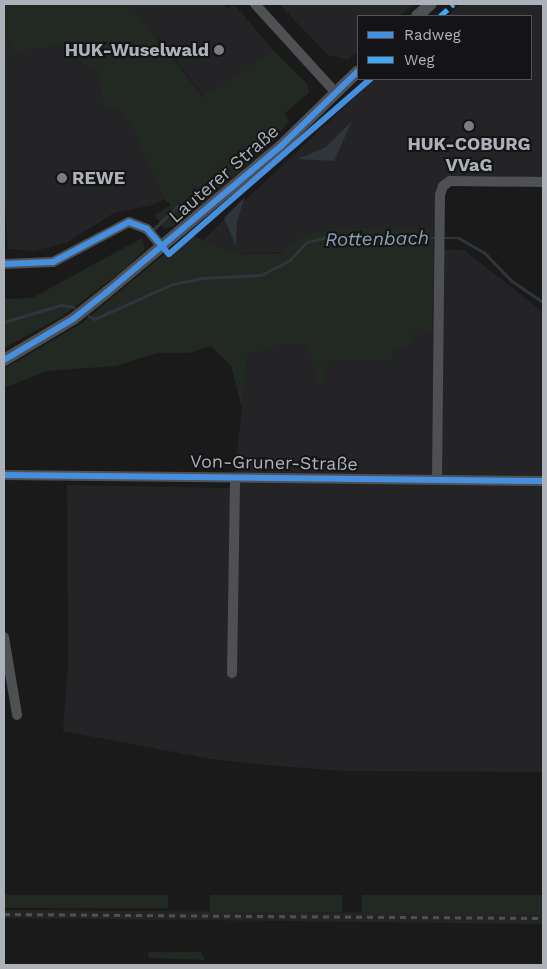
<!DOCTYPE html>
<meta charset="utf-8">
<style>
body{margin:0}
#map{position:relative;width:547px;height:969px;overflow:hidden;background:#1a1a1a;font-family:"Work Sans",sans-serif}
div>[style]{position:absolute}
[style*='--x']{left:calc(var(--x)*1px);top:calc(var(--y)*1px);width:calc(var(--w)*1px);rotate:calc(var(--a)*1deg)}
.built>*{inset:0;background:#242426}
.green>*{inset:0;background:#222923;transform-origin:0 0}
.water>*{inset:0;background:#2e363c}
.stream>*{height:2.5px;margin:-1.25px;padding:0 1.25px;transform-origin:1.25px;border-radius:1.25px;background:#2e363c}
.minor>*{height:10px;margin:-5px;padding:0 5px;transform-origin:5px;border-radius:5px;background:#4f5053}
.tertiary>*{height:12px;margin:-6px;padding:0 6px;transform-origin:6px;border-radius:6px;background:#4f5053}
.rail>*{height:2.5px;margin-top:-1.25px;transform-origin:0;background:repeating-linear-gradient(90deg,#505052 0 6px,transparent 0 11px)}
.quiet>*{height:5px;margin-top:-2.5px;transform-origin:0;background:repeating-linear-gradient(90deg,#3fa9f5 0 10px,transparent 0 15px)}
.cycleway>*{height:6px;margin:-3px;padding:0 3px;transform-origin:3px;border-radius:3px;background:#468fdf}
.dots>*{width:14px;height:14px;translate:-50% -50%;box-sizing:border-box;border:2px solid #141416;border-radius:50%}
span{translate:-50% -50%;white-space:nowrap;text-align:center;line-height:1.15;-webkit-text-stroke:4px #141416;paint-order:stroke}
.poi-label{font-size:18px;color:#adb2ba;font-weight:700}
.right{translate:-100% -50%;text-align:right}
.left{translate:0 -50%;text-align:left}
.street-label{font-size:18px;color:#adb2ba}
.water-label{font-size:19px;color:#87a1b2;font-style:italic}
.frame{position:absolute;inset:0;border:5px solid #adb2ba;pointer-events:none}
.legend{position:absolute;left:357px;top:15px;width:175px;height:65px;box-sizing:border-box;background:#141416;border:1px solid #515358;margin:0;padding:6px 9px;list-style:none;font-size:15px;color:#adb2ba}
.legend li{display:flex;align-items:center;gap:10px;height:25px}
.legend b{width:25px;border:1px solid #515358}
</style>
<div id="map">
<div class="built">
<div style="clip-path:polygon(131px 4px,222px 4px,227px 9px,234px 4px,273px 50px,204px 97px)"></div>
<div style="clip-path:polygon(279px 4px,415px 4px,400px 16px,358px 16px,358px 51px,348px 60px,328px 55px)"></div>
<div style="clip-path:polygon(461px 4px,543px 4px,543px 178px,450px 176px,439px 185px,434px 229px,328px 229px,304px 235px,283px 252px,239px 254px,203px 240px,374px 79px,531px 79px,531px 16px,446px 16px)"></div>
<div style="clip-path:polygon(9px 39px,12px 52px,71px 45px,78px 61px,98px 71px,103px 107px,117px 107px,129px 122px,164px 199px,153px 205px,114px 213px,66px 243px,33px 251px,8px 249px,4px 187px,4px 40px)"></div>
<div style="clip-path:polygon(433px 249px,464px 250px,543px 312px,543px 772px,343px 771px,266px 765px,210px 759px,63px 731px,68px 664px,67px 485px,233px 488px,248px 355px,283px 345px,307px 344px,323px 384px,327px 360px,394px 360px,393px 349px,416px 330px,432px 333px)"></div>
<div style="clip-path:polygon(4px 910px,543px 914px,543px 924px,4px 918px)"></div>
</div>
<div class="green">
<div style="clip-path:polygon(4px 4px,131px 4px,203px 97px,273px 50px,308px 85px,309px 93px,285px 113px,289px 122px,261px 153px,199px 207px,172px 227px,164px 228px,155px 215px,171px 205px,164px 199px,129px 122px,117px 107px,103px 108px,98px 71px,78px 61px,71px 45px,12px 52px,9px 39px,4px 40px)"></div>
<div style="clip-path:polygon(328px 229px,434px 229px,432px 333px,416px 330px,412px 345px,393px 349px,394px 360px,328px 360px,323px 384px,318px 383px,307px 344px,283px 345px,248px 355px,242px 408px,231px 366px,211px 346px,189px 353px,157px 353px,116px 366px,47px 371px,4px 388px,4px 369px,82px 323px,188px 234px,239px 254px,281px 253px,304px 235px)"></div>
<div style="clip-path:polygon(142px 238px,145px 249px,127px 267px,63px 316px,4px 348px,4px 299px,32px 298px)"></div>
<div style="left:4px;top:895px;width:164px;height:13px"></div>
<div style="left:210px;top:895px;width:132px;height:17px"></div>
<div style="left:362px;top:895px;width:181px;height:20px"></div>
<div style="clip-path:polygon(148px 952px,201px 952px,205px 960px,149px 958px)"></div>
</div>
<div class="water">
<div style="clip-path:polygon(352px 121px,334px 161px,298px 159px,326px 147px)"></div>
<div style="clip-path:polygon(245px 197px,237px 220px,236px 246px,224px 218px)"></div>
</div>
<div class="stream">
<div style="--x:154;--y:229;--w:33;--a:-44"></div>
<div style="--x:442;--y:238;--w:17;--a:0"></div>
<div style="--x:459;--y:238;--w:30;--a:30"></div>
<div style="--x:485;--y:253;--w:39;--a:46"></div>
<div style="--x:512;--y:281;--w:37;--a:34"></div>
<div style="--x:89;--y:316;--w:7;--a:27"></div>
<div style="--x:95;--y:319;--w:85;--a:-24.2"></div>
<div style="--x:173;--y:284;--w:31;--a:-11"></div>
<div style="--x:203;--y:278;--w:58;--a:-3"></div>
<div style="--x:261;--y:275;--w:33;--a:-27"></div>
<div style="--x:290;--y:260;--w:25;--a:-47"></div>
<div style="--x:307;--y:242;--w:17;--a:-13"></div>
<div style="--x:324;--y:238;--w:113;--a:0"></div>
<div style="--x:4;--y:322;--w:59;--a:-16.6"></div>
<div style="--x:61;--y:305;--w:13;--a:9"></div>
</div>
<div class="minor">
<div style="--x:255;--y:4;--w:120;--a:47.7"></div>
<div style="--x:4;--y:264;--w:49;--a:-2.3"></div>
<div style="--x:53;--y:262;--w:86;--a:-27.8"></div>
<div style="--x:129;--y:222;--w:19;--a:21"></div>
<div style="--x:147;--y:229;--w:23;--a:50"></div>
<div style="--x:4;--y:475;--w:539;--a:0.64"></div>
<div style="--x:437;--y:480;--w:285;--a:-89.4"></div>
<div style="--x:440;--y:195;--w:9;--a:-72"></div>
<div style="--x:443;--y:186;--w:9;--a:-36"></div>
<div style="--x:450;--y:181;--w:93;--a:0.6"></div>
<div style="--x:4;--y:637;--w:79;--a:80.5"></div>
<div style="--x:232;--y:673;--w:195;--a:-89.1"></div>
</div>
<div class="tertiary">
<div style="--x:417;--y:16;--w:18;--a:-41"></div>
<div style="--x:4;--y:360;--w:80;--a:-30.7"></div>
<div style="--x:73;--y:319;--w:43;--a:-38.5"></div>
<div style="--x:107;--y:292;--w:227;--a:-40"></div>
<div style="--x:281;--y:146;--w:107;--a:-44.2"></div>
</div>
<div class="rail">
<div style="--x:4;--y:914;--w:539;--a:0.43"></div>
</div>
<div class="quiet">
<div style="--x:440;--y:16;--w:18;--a:-41"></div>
</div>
<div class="cycleway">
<div style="--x:4;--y:264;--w:49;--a:-2.3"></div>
<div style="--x:53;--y:262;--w:86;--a:-27.8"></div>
<div style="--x:129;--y:222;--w:19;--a:21"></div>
<div style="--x:147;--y:229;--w:33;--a:49"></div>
<div style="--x:169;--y:254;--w:267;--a:-41"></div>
<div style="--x:4;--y:360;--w:80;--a:-30.7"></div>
<div style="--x:73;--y:319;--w:43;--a:-38.5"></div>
<div style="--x:107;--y:292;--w:227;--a:-40"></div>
<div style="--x:281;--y:146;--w:107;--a:-44.2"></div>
<div style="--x:4;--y:475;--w:539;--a:0.64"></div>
</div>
<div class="dots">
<div style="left:219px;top:50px;background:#7a7d82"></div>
<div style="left:469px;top:126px;background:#7a7d82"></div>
<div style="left:62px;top:178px;background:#7a7d82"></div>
</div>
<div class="poi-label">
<span class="right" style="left:209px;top:50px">HUK-Wuselwald</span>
<span style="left:469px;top:155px">HUK-COBURG<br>VVaG</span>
<span class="left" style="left:72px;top:178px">REWE</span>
</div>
<div class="street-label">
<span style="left:224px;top:174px;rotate:-41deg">Lauterer Straße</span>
<span style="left:274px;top:463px;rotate:1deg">Von-Gruner-Straße</span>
</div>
<div class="water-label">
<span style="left:377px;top:239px;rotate:-1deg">Rottenbach</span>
</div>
<div class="frame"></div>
<ul class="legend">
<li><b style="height:6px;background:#468fdf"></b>Radweg</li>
<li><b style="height:6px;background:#3fa9f5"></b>Weg</li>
</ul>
</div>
